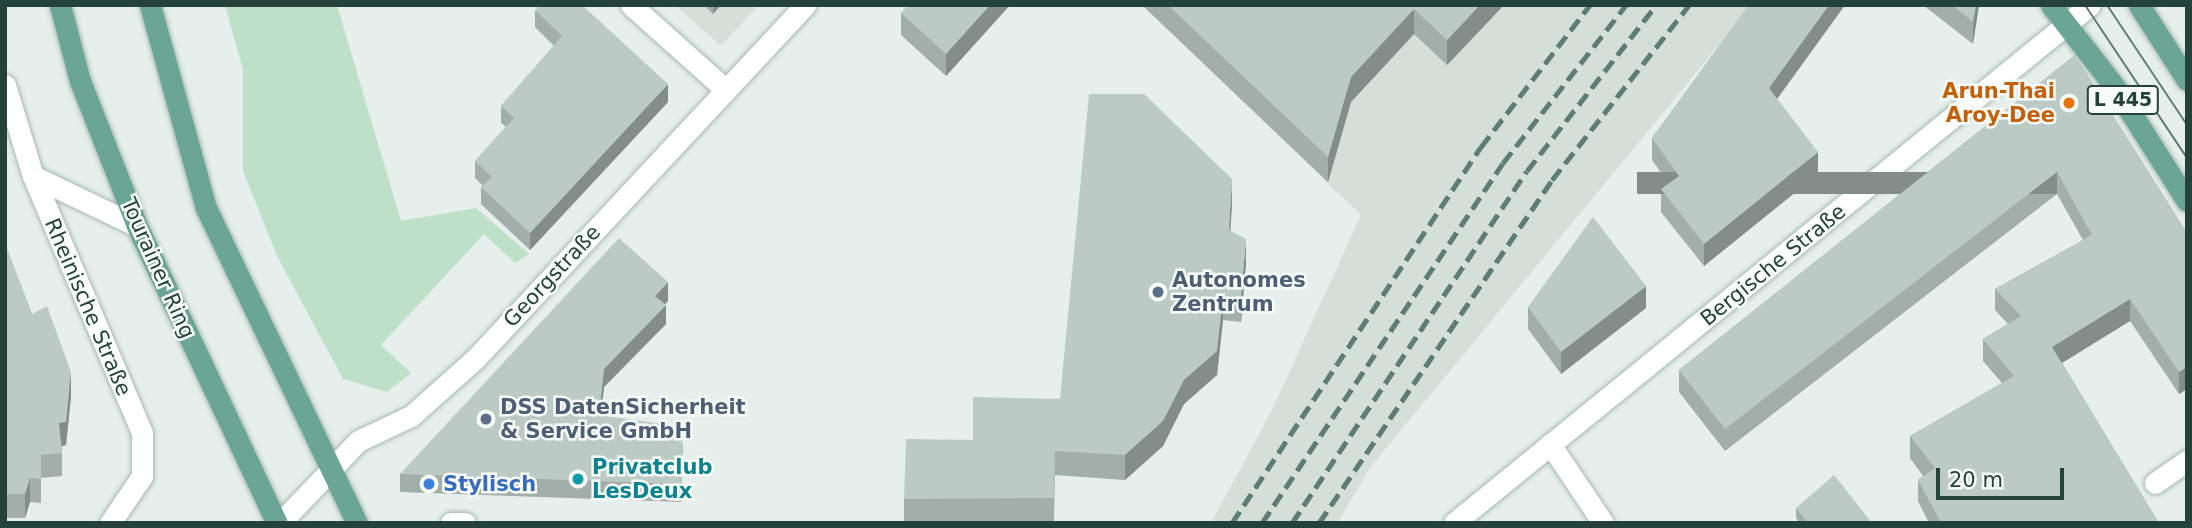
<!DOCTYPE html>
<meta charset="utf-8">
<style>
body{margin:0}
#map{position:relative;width:2192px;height:528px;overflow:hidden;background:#e6efeb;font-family:"DejaVu Sans",sans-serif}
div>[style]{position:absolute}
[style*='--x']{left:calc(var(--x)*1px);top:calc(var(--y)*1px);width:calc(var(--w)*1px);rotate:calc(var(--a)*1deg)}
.built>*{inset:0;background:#d4dfda}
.green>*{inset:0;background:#bfe0c8}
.roads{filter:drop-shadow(0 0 2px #a8b8b2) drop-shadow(0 0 2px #a8b8b2)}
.minor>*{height:21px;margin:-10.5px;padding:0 10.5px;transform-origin:10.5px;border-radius:10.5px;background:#fff}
.major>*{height:21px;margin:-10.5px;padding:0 10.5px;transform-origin:10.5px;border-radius:10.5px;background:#6aa596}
.tram>*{height:2px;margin:-1px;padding:0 1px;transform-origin:1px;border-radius:1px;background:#5f7d75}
.rail>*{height:5px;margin-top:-2.5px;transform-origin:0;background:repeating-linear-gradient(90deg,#5f7d75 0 14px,transparent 0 21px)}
.wall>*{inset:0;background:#a1aea9}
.shaded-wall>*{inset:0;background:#838d89;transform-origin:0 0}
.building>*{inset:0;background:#bbcac4}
.dots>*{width:19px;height:19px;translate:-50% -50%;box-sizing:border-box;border:4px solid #f7fbf9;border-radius:50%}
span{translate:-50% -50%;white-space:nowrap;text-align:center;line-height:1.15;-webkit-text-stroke:5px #f7fbf9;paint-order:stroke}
.shield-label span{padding:2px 5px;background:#f7fbf9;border:2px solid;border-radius:5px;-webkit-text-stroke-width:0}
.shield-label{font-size:19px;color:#24423a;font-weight:700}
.food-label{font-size:21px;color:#c56008;font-weight:700}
.right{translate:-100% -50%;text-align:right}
.street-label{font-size:21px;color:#24423a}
.service-label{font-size:21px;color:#4e5e75;font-weight:700}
.left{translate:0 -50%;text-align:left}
.culture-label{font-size:21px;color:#0d838f;font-weight:700}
.shop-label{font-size:21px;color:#366cbe;font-weight:700}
.frame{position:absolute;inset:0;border:7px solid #24423a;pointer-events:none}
.scale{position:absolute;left:1936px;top:468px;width:128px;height:32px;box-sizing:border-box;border:4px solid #24423a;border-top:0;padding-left:9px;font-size:21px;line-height:24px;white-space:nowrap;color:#24423a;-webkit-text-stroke:5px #f7fbf9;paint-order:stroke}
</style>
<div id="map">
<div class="built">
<div style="clip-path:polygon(675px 5px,759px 5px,721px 46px)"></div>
<div style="clip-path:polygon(1142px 5px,1752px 5px,1369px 469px,1338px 523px,1211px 523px,1272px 410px,1361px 215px)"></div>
</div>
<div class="green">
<div style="clip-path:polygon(225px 5px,337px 5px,401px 221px,476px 208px,529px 254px,515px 263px,484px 234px,381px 345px,411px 373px,387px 392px,343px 379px,277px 256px,243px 171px,243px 70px)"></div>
</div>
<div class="roads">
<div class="minor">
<div style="--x:631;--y:5;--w:127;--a:41.8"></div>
<div style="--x:5;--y:85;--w:95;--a:72.9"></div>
<div style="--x:33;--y:176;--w:279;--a:67"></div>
<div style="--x:142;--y:433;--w:43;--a:90"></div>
<div style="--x:142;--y:476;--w:57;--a:124.2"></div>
<div style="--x:33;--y:176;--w:115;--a:25.7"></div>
<div style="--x:1550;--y:444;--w:95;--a:56.1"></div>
<div style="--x:2155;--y:483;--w:39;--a:-35"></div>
<div style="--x:280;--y:523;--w:113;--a:-46.4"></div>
<div style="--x:358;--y:441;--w:59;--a:-25.3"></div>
<div style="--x:411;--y:416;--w:87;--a:-41.7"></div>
<div style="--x:476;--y:358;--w:483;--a:-47"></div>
<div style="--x:451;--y:523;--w:14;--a:0"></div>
<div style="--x:1454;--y:523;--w:820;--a:-39.16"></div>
</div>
<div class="major">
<div style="--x:60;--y:5;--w:79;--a:75.3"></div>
<div style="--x:80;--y:81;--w:156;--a:68.5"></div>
<div style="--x:137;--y:226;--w:328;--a:64.8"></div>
<div style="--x:150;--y:5;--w:211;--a:74.6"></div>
<div style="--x:206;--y:208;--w:349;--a:64.4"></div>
<div style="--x:2051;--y:5;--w:103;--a:52.1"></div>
<div style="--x:2114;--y:86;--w:136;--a:57.6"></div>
<div style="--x:2139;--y:5;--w:89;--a:57.4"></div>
</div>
</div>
<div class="tram">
<div style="--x:2085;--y:5;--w:184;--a:56.3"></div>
<div style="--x:2107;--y:5;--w:144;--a:56.3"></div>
</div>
<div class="rail">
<div style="--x:1232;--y:523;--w:451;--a:-56.5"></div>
<div style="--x:1481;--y:147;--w:179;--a:-52.5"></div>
<div style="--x:1262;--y:523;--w:433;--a:-56.2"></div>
<div style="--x:1503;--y:163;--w:200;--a:-52.1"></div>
<div style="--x:1292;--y:523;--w:423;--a:-56.3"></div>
<div style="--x:1527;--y:171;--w:210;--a:-52.1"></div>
<div style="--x:1319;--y:523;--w:415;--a:-55.8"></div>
<div style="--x:1552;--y:180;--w:222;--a:-51.9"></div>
</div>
<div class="wall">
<div style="clip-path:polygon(704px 5px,721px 5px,713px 14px)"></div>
<div style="clip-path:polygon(1010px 5px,946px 76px,901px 35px,901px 13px)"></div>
<div style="clip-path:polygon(1142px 5px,1504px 5px,1447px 65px,1414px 34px,1351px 102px,1328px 182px)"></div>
<div style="clip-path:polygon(1749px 5px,1845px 5px,1777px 99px,1818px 174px,1704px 266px,1661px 212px,1661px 189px,1669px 184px,1652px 160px,1652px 138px)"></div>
<div style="clip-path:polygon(1923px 5px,1979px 5px,1973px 44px)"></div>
<div style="clip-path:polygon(535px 10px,668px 102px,530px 250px,481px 204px,481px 187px,483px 186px,475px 178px,475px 161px,506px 127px,501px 123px,501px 106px,554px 46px,535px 27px)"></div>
<div style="clip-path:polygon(2075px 55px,2187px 233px,2187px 389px,2179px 394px,2130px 321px,2062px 363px,2159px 523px,1929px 523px,1918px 501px,1918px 480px,1923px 476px,1910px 458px,1910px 436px,2002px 383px,1983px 361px,1983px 339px,2008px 324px,1995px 310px,1995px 289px,2083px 240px,2057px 194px,1725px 451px,1679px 392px,1679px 370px)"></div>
<div style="clip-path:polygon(1232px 204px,1230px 231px,1246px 263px,1241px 322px,1223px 320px,1217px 375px,1184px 404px,1163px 446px,1125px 480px,1055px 475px,1054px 522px,904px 523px,904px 499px,973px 440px,1060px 399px)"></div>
<div style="clip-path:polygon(5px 244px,32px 314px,71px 396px,66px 445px,62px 446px,62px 476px,41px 478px,41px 503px,30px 502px,25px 518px,5px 518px)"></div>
<div style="clip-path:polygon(668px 301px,665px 304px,666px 324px,604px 387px,601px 415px,683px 445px,681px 502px,400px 492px,400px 474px)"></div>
<div style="clip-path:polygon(1528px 307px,1646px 308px,1561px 374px,1528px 329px)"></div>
<div style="clip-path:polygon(1796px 508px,1872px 523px,1800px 523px,1796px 518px)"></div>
</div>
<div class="shaded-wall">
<div style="clip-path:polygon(713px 5px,721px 5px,713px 14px)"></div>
<div style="clip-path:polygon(990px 5px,1010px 5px,946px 76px,946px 54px)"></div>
<div style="clip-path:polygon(1480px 5px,1504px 5px,1447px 65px,1447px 40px)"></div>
<div style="clip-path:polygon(1829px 5px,1845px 5px,1769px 110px,1769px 88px)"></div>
<div style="clip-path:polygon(1976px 5px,1979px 5px,1973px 44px,1973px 22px)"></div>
<div style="clip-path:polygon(1414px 9px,1414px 34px,1351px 102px,1328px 182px,1328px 157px,1351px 77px)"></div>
<div style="clip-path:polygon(668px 84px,668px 102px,530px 250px,530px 233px)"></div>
<div style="clip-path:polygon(1818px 152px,1818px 174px,1704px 266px,1704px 244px)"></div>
<div style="left:2057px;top:172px;width:22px;height:420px;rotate:90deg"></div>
<div style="clip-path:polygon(1232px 179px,1232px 204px,1229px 254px,1229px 230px)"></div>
<div style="clip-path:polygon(1246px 239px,1246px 263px,1241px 322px,1241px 297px)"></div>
<div style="clip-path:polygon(668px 282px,668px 301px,655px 315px,655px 296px)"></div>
<div style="clip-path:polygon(1646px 286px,1646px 308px,1561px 374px,1561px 352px)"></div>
<div style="clip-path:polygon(1223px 296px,1223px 320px,1217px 375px,1184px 404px,1163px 446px,1125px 480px,1125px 455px)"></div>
<div style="clip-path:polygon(2130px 299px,2130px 321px,2052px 369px,2052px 347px)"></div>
<div style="clip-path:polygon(666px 305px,666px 324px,604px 387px,599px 433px,599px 415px,604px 369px)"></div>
<div style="clip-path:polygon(2187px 367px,2187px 389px,2179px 394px,2179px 372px)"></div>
<div style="clip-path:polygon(71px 372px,71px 396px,66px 445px,59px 447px,59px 423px)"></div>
<div style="clip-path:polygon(30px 478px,30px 502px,25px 518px,25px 494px)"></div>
</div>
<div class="building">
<div style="clip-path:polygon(540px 5px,582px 5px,668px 84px,530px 233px,481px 187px,492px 177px,475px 161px,514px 118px,501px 106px,562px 36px,535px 10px)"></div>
<div style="clip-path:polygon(908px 5px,990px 5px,946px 54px,901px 13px)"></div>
<div style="clip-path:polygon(1168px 5px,1480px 5px,1447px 40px,1414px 9px,1351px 77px,1328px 157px)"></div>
<div style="clip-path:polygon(1749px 5px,1829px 5px,1769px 88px,1818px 152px,1704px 244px,1661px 189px,1679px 176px,1652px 138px)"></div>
<div style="clip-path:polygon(1952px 5px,1976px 5px,1973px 22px)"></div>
<div style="clip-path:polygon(2075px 55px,2187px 233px,2187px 367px,2179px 372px,2130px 299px,2052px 347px,2159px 523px,1941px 523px,1918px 480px,1935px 468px,1910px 436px,2014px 376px,1983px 339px,2021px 316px,1995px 289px,2092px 235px,2057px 172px,1725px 429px,1679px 370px)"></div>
<div style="clip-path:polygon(1089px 94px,1144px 94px,1232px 179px,1229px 230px,1246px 239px,1241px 297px,1223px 296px,1217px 351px,1184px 380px,1163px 421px,1125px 455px,1055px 451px,1054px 498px,904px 499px,906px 439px,973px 440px,973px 397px,1060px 399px)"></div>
<div style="clip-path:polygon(1593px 217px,1646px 286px,1561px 352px,1528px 307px)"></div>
<div style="clip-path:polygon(619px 238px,668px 282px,655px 296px,666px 305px,604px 369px,599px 415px,683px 427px,681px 484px,400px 474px)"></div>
<div style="clip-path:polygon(5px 244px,32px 314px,47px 306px,71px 372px,66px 422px,59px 423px,62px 453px,41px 455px,41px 479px,30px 478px,25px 494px,5px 494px)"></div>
<div style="clip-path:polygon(1834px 475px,1872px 523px,1808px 523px,1796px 508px)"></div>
</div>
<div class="dots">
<div style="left:2069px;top:103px;background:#e8710a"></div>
<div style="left:1158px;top:292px;background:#5c6f8a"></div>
<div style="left:486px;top:419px;background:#5c6f8a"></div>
<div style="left:578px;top:479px;background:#0f9aa8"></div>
<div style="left:429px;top:484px;background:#3f7fe0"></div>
</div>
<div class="shield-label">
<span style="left:2123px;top:100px">L 445</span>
</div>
<div class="food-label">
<span class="right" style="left:2055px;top:103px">Arun-Thai<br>Aroy-Dee</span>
</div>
<div class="street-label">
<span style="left:1773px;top:265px;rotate:-39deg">Bergische Straße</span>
<span style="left:158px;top:268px;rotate:66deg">Tourainer Ring</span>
<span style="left:552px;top:276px;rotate:-47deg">Georgstraße</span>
<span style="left:88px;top:307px;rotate:67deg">Rheinische Straße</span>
</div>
<div class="service-label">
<span class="left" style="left:1172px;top:292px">Autonomes<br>Zentrum</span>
<span class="left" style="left:500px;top:419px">DSS DatenSicherheit<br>&amp; Service GmbH</span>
</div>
<div class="culture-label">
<span class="left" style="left:592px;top:479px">Privatclub<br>LesDeux</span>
</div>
<div class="shop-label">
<span class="left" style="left:443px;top:484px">Stylisch</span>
</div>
<div class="frame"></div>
<div class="scale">20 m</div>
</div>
